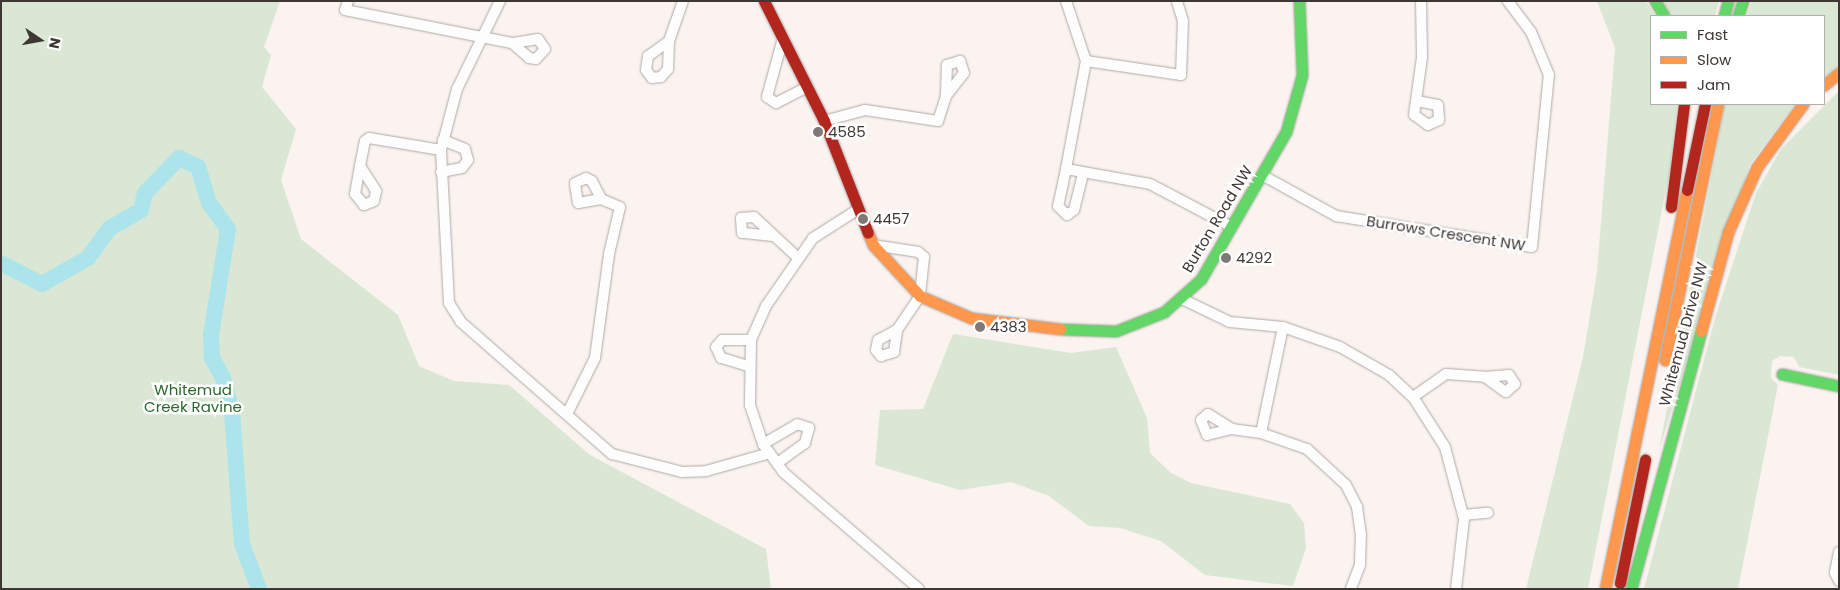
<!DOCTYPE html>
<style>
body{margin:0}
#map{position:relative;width:1840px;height:590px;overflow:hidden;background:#faf3ef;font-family:Poppins,sans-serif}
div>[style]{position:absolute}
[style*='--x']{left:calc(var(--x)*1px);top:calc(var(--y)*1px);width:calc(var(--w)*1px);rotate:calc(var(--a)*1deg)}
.green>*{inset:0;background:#dae7d4}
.river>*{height:16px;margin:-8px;padding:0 8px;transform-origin:8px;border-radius:8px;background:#abe4ea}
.roads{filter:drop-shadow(0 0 1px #afa9a6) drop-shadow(0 0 1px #afa9a6)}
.street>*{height:10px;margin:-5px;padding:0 5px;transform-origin:5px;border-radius:5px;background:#fefdfd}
.fast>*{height:11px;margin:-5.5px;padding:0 5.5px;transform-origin:5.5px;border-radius:5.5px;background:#63d668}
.slow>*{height:11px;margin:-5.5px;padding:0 5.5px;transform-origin:5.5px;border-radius:5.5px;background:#ff974d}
.jam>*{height:11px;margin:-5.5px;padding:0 5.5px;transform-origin:5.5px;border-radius:5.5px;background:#b3261e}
.dots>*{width:14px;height:14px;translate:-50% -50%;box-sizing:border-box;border:2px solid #fff;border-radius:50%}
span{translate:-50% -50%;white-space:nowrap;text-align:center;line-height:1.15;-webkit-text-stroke:5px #fff;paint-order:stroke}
.poi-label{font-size:15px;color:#3d3834}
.left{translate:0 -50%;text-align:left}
.street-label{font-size:15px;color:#3d3834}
.park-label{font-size:15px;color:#29682b}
.frame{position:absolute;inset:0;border:2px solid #3d3834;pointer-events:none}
.legend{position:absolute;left:1650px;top:15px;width:175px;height:90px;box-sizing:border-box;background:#fff;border:1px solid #b1afae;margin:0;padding:6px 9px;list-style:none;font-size:15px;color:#3d3834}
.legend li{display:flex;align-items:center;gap:10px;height:25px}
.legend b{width:25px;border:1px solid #b1afae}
.north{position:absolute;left:15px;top:15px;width:50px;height:50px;-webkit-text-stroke:4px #fff;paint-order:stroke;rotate:102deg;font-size:14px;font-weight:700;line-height:20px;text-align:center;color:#3d3834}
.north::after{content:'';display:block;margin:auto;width:18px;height:22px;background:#3d3834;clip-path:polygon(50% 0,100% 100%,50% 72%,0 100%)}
</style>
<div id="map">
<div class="green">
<div style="clip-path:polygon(1px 1px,280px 1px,264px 47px,271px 55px,262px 87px,296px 129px,281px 180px,301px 239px,398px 315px,419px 366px,454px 381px,509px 385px,590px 455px,766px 549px,771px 589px,1px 589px)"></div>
<div style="clip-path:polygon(1597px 1px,1646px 1px,1655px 16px,1651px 16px,1651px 104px,1677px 104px,1669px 174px,1588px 589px,1526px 589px,1583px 357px,1597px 272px,1615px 48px)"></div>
<div style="clip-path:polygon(1660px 1px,1719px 1px,1715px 16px,1668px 16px)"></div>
<div style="clip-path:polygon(1752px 1px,1839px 1px,1839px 66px,1824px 77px,1824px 16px,1747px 16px)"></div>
<div style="clip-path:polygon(1839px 91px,1839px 375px,1799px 367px,1794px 357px,1780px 356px,1772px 361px,1771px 378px,1778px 385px,1738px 589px,1644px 589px,1715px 318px,1756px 193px,1781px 149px)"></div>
<div style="clip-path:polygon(1725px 104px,1795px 104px,1750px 164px,1659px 450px)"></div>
<div style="clip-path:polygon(953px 334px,1071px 353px,1116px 347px,1147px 418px,1150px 453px,1171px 473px,1191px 483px,1290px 504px,1304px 523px,1306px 548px,1293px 586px,1205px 575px,1161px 541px,1120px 528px,1089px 526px,1049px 496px,1011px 482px,960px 490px,875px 465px,880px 410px,923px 409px)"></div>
</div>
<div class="river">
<div style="--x:1;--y:263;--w:46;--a:27.1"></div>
<div style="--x:42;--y:284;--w:53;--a:-29.5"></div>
<div style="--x:88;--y:258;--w:37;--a:-54"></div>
<div style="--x:110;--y:228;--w:36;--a:-30"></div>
<div style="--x:141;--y:210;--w:17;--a:-77"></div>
<div style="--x:145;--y:193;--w:49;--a:-45.8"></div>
<div style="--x:179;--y:158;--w:21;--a:25"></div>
<div style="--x:198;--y:167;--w:38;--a:73"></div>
<div style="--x:209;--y:203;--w:32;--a:54"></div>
<div style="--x:228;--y:229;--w:107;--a:99.1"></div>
<div style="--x:211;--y:335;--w:23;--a:88"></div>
<div style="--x:212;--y:358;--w:23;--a:61"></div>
<div style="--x:223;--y:378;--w:35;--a:75"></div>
<div style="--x:232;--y:412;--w:132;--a:85.7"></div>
<div style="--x:242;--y:544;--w:48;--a:69.3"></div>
</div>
<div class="roads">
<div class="street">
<div style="--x:348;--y:1;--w:9;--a:108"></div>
<div style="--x:345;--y:10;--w:170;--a:11.2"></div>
<div style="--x:512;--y:43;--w:23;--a:41"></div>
<div style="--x:529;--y:58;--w:7;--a:8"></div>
<div style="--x:536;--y:59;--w:13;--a:-48"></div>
<div style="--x:545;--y:49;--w:12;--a:-125"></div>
<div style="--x:538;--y:39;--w:26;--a:171"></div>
<div style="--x:500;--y:1;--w:98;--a:116"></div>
<div style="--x:457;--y:89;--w:63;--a:104.7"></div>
<div style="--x:441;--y:150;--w:153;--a:87"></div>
<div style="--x:449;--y:303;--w:22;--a:58"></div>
<div style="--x:461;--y:322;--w:201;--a:41.2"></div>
<div style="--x:612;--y:454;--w:72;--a:14.4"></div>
<div style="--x:682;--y:472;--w:24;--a:-2"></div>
<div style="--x:706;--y:471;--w:66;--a:-15.7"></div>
<div style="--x:1066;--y:1;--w:63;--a:71.6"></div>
<div style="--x:1086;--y:61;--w:110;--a:100.5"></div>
<div style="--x:1066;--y:169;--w:85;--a:10.1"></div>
<div style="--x:1150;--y:184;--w:93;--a:27.7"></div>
<div style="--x:783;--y:38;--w:61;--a:105.2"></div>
<div style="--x:767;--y:97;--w:11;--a:34"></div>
<div style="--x:776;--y:103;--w:36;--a:-27"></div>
<div style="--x:669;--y:41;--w:26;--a:144"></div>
<div style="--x:648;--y:56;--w:14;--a:98"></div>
<div style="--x:646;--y:70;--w:10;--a:53"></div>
<div style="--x:652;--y:78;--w:9;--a:-6"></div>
<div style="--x:661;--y:77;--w:11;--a:-49"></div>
<div style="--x:668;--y:69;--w:28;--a:-88"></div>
<div style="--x:669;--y:41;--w:42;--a:-70.7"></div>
<div style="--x:1086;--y:61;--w:96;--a:8.4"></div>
<div style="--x:1181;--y:75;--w:54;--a:-87.9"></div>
<div style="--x:1183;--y:21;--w:21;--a:-107"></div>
<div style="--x:1417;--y:101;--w:21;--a:11"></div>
<div style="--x:1438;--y:105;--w:15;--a:86"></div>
<div style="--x:1439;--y:120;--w:12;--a:156"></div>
<div style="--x:1428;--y:125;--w:17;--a:-144"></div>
<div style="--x:1414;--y:115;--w:59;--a:-82.1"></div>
<div style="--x:1422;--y:57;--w:56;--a:-91"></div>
<div style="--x:824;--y:121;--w:42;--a:-15"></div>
<div style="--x:865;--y:110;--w:74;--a:8.6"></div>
<div style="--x:938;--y:121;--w:26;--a:-72"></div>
<div style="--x:946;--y:96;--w:29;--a:-52"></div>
<div style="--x:964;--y:73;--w:13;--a:-108"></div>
<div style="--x:960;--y:61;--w:14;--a:163"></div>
<div style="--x:947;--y:65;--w:31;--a:92"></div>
<div style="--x:360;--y:166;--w:30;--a:57"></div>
<div style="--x:376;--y:191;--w:10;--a:101"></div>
<div style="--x:374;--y:201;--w:11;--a:158"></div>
<div style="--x:364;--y:205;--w:14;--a:-129"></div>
<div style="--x:355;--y:194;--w:28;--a:-80"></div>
<div style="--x:360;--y:166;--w:25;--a:-79"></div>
<div style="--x:365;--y:141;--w:5;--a:-37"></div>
<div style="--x:369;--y:138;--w:73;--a:9.5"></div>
<div style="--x:1066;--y:169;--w:38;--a:102"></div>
<div style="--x:1058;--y:206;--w:13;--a:45"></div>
<div style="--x:1067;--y:215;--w:9;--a:-36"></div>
<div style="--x:1074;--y:210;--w:38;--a:-76"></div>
<div style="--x:441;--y:172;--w:21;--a:-11"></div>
<div style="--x:462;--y:168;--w:10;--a:-53"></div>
<div style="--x:468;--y:160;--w:11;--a:-105"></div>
<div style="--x:465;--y:149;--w:24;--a:-158"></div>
<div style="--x:1262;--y:175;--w:85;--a:29"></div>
<div style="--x:1336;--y:216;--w:198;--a:9"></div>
<div style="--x:1532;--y:247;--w:173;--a:-84.4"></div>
<div style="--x:1549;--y:75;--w:47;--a:-112.7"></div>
<div style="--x:1531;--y:32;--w:39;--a:-127"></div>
<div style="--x:857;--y:210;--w:52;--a:147.5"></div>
<div style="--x:813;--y:238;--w:83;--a:124.7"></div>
<div style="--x:766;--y:306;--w:37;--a:114"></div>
<div style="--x:751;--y:340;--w:65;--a:90.9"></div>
<div style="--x:750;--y:405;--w:41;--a:71.6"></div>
<div style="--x:763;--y:444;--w:34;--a:54"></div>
<div style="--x:783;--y:472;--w:179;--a:40.7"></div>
<div style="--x:773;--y:236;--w:31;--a:-174"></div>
<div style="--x:742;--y:233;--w:15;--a:-94"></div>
<div style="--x:741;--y:218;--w:13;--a:-4"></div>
<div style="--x:754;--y:217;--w:59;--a:42.9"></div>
<div style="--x:873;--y:245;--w:46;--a:8.8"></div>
<div style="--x:918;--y:252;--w:8;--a:40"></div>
<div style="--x:924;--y:257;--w:39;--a:96"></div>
<div style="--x:920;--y:296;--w:41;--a:124.1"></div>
<div style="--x:897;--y:330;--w:21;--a:152"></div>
<div style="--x:878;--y:340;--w:10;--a:101"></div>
<div style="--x:876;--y:350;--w:8;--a:50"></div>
<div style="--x:881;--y:356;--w:14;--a:-17"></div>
<div style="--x:894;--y:352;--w:22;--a:-82"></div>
<div style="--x:1182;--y:299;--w:53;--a:25.6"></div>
<div style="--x:1230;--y:322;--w:53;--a:5.4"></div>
<div style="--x:1283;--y:327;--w:60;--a:19.3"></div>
<div style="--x:1340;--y:347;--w:56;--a:29.7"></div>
<div style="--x:1389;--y:375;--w:33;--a:43"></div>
<div style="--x:1413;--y:397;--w:59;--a:57.4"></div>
<div style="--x:1445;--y:447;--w:74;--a:75.2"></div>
<div style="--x:1464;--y:519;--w:70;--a:96.5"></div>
<div style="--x:1283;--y:327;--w:108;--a:101.7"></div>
<div style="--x:1261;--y:433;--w:49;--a:19.2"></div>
<div style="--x:1307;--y:449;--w:53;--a:42.7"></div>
<div style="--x:1346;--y:485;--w:25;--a:63"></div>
<div style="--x:1357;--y:507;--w:27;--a:82"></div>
<div style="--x:1361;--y:534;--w:31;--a:92"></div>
<div style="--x:1360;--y:565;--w:26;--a:111"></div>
<div style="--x:748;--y:366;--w:28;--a:-163"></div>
<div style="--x:721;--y:358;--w:12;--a:-114"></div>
<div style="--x:716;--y:347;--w:9;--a:-49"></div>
<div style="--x:722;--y:340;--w:29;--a:0"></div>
<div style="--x:1413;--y:397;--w:40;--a:-34.9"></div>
<div style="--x:1446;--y:374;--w:39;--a:4"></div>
<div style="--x:1485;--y:377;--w:26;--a:36"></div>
<div style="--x:1506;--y:392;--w:12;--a:-42"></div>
<div style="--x:1515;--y:384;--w:11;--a:-124"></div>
<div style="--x:1509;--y:375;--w:24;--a:175"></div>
<div style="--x:568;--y:412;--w:60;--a:-63.4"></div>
<div style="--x:595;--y:358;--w:105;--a:-82.3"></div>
<div style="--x:609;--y:254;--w:48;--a:-76.8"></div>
<div style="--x:620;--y:207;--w:21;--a:-157"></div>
<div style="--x:601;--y:199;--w:23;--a:170"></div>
<div style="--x:578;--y:203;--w:20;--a:-99"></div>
<div style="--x:575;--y:183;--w:12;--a:-24"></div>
<div style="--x:586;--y:178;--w:7;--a:27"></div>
<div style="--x:592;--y:181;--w:20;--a:63"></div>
<div style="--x:1232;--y:429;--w:26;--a:167"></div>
<div style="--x:1207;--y:435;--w:16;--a:-112"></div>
<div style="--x:1201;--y:420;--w:9;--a:-41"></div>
<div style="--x:1208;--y:414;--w:28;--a:32"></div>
<div style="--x:1232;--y:429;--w:29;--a:8"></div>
<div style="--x:763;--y:444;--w:39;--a:-30"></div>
<div style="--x:797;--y:424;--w:13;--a:18"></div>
<div style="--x:809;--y:428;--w:16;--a:105"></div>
<div style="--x:805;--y:443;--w:34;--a:144"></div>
<div style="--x:1463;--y:515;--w:25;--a:-5"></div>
<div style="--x:1839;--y:552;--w:21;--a:101"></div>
<div style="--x:1835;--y:573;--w:9;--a:63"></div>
</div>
<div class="fast">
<div style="--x:1655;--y:1;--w:17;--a:59"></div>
<div style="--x:1724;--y:16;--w:16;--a:-75"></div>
<div style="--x:1738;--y:16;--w:16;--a:-72"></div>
<div style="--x:1060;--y:329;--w:56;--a:2"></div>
<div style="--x:1116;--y:331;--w:52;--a:-21.6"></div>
<div style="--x:1164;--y:312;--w:50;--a:-41.7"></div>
<div style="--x:1201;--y:279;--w:170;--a:-60"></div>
<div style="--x:1286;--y:132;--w:59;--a:-74.3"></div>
<div style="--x:1302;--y:75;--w:74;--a:-92.3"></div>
<div style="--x:1782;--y:374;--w:58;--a:11.9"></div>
<div style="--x:1631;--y:589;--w:267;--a:-74.8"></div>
</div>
<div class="slow">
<div style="--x:1824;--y:85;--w:19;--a:-39"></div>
<div style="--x:868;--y:233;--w:13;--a:67"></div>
<div style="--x:873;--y:245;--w:69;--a:47.3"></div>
<div style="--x:920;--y:296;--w:56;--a:23.3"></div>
<div style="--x:971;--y:318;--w:90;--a:7"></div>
<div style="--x:1701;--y:331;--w:103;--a:-74.7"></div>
<div style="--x:1728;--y:232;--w:71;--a:-66"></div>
<div style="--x:1757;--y:167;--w:78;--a:-53.9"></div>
<div style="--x:1665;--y:360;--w:261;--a:-78.3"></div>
<div style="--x:1605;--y:589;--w:407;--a:-78.4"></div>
</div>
<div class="jam">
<div style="--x:764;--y:1;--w:134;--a:63.4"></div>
<div style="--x:824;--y:121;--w:120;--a:68.6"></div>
<div style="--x:1687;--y:190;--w:88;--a:-78.2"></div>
<div style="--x:1671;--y:207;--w:104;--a:-82.8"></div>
<div style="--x:1620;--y:583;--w:126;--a:-78.5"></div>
</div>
</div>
<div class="dots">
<div style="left:818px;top:132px;background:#7f7975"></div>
<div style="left:863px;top:219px;background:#7f7975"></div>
<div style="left:1226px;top:258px;background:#7f7975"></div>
<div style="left:980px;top:327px;background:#7f7975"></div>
</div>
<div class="poi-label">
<span class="left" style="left:828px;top:132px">4585</span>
<span class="left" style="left:873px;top:219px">4457</span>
<span class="left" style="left:1236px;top:258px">4292</span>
<span class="left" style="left:990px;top:327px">4383</span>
</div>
<div class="street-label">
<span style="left:1217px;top:219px;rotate:-59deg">Burton Road NW</span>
<span style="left:1446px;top:233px;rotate:9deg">Burrows Crescent NW</span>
<span style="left:1683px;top:334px;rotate:-75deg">Whitemud Drive NW</span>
</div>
<div class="park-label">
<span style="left:193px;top:398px">Whitemud<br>Creek Ravine</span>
</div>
<div class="frame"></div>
<ul class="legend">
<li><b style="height:6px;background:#63d668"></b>Fast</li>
<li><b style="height:6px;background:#ff974d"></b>Slow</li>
<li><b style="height:6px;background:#b3261e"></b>Jam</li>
</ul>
<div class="north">N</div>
</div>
